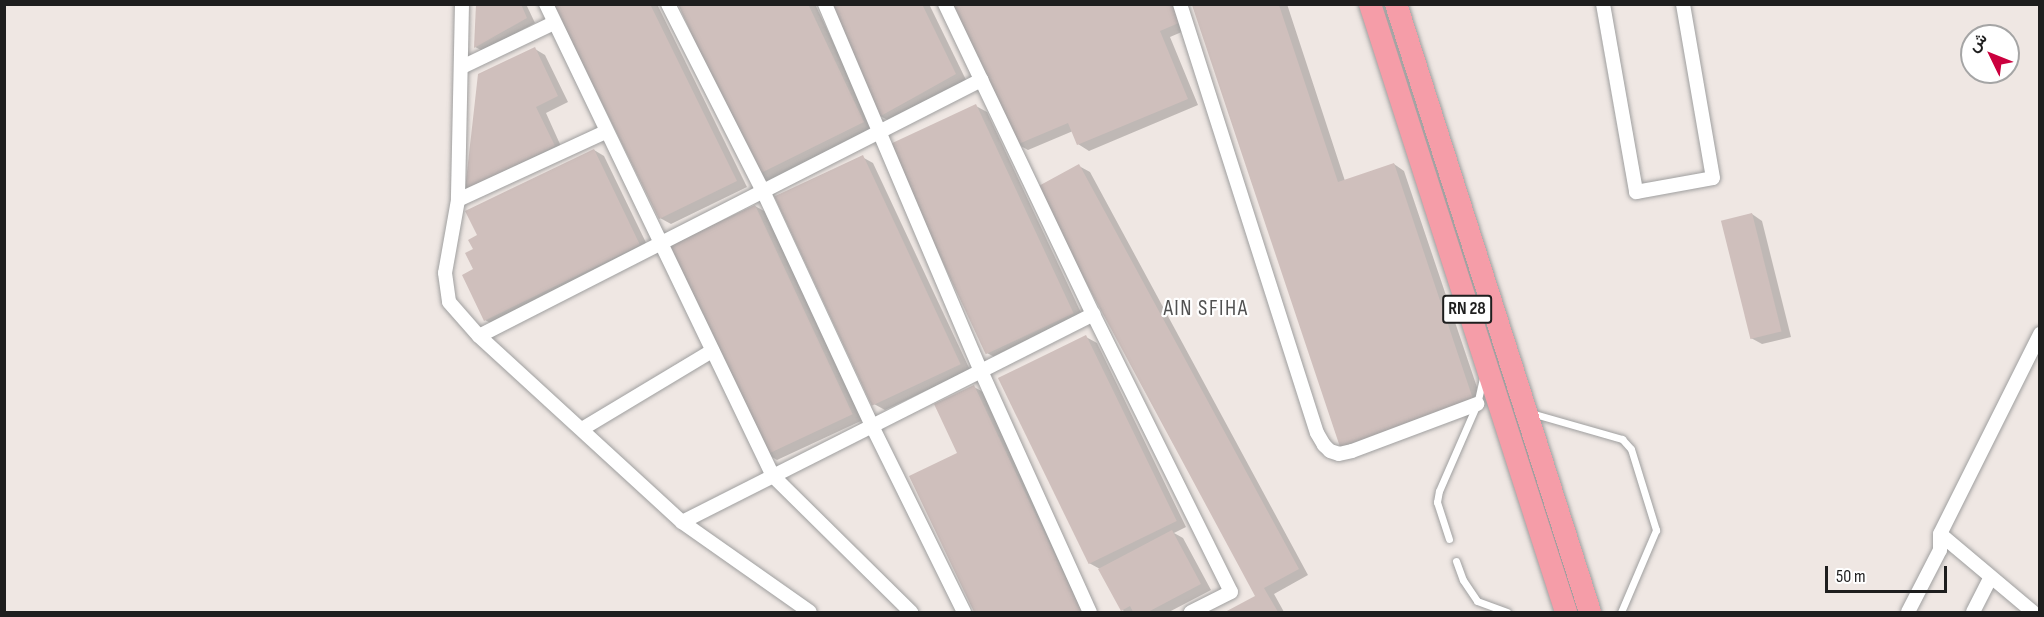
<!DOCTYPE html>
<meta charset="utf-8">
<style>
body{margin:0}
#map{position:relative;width:2044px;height:617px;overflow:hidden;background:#efe7e3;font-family:"Sofia Sans Condensed",Vazirmatn,sans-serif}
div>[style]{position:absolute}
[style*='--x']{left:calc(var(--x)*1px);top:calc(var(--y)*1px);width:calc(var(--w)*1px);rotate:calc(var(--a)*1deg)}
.shadow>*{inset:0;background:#0003}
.building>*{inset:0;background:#cfbfbc;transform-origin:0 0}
.roads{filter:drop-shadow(0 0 2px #9f9f9f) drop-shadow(0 0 2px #9f9f9f)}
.service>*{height:7px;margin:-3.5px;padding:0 3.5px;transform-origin:3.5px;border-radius:3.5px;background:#fff}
.minor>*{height:14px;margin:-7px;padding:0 7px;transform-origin:7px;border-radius:7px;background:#fff}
.trunk>*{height:22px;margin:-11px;padding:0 11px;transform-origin:11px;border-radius:11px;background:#f59da8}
span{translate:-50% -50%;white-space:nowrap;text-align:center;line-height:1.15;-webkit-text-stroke:4.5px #fff;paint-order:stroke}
.shield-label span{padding:2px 4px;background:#fff;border:2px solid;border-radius:4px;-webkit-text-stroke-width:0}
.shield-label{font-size:18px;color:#1e1e1e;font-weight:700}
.quarter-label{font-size:22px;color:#515151;letter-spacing:1.5px}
.frame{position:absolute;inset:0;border:6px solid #1e1e1e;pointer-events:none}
.north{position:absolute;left:1960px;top:24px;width:60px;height:60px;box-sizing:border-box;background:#fff;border:2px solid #a5a5a5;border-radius:50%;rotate:313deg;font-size:16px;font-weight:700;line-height:24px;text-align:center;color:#1e1e1e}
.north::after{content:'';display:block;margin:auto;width:21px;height:27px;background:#cb003e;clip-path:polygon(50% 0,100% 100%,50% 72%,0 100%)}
.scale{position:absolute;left:1825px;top:566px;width:122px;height:27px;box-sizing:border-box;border:3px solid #1e1e1e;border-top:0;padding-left:8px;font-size:18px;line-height:21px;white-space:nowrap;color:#1e1e1e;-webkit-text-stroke:4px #fff;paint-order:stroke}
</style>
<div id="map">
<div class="shadow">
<div style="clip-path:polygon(477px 4px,526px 4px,535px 23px,483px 51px,475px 47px)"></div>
<div style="clip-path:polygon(555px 4px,657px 4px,747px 187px,671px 224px,660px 218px)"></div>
<div style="clip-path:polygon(680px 4px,815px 4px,874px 128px,767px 181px,756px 175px)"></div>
<div style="clip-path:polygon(832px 4px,929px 4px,966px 80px,891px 122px,880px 116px)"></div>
<div style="clip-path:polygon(1181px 4px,1191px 28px,1170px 37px,1198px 105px,1089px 151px,1078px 144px,1073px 131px,1028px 150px,1017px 144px)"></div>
<div style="clip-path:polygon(1193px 4px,1287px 4px,1345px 181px,1394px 164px,1404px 171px,1484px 408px,1351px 452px,1341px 446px)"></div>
<div style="clip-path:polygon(535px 49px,545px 55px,568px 102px,546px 113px,564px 153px,477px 195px)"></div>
<div style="clip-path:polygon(976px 106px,987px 112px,1084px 319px,998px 359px,987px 353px)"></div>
<div style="clip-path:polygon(594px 150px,604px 156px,650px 251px,496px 326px,485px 320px,475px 270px)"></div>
<div style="clip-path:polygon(862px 157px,873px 163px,970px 370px,885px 410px,874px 404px)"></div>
<div style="clip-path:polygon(1079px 166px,1090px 172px,1308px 575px,1274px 594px,1284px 612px,1228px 612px,1257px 597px)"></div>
<div style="clip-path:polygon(755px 206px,766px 212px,863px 420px,777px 460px,767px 454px)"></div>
<div style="clip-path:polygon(1752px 214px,1762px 221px,1791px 337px,1762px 344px,1751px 338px)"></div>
<div style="clip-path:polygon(1086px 337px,1097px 343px,1186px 527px,1174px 533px,1183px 538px,1211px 590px,1169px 612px,1126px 612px,1122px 610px,1100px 569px,1089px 563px)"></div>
<div style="clip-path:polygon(974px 387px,985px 393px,1089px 612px,976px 612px,911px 476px,959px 454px)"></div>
</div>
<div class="building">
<div style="clip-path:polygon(476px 4px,521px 4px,527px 18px,474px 48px)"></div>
<div style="clip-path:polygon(553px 4px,650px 4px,737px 181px,659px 219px)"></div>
<div style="clip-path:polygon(678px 4px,808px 4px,864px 122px,755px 176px)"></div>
<div style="clip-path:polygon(830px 4px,922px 4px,956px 74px,879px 117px)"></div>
<div style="clip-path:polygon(949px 4px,1174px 4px,1181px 22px,1160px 31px,1188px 99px,1077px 145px,1068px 123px,1016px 145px)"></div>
<div style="clip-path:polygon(1192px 5px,1279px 5px,1338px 182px,1394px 163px,1474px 402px,1340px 447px)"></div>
<div style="clip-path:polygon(535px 47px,558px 96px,536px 107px,555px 146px,465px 190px,478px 74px)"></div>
<div style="left:976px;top:104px;width:231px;height:97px;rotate:65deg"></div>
<div style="clip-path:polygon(594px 149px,640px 245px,484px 321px,462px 275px,473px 269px,465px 253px,473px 249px,468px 240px,477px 235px,465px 211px)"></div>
<div style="left:863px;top:155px;width:231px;height:98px;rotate:65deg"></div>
<div style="clip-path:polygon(1079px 164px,1299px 569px,1264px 588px,1278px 612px,1225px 612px,1255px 596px,1035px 188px)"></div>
<div style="left:755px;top:205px;width:231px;height:96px;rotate:65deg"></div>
<div style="left:1752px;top:213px;width:122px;height:32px;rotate:76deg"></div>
<div style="left:1086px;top:335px;width:207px;height:98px;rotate:64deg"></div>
<div style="clip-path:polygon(974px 385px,1082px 612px,974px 612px,909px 476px,957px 453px,934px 404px)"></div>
<div style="clip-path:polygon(1172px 530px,1201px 584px,1148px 612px,1133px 612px,1130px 606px,1121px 611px,1098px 569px)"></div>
</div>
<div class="roads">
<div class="service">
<div style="--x:1531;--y:413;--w:95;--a:15.9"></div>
<div style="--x:1622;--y:439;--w:13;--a:48"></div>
<div style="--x:1631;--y:449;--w:85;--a:72.8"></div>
<div style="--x:1656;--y:530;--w:89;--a:113.1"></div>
<div style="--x:1449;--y:539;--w:39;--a:-108"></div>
<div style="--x:1437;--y:502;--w:11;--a:-80"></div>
<div style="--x:1439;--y:491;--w:95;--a:-66.4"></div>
<div style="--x:1477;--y:404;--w:27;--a:-77"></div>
<div style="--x:1456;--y:561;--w:20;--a:70"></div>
<div style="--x:1463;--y:580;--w:25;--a:56"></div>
<div style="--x:1477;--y:601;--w:32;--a:20"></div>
</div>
<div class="minor">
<div style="--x:462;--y:4;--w:196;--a:91.2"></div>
<div style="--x:458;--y:200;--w:74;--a:100.1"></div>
<div style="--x:445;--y:273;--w:29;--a:82"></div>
<div style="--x:449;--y:302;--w:45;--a:48.6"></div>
<div style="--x:479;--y:336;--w:275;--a:42.5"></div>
<div style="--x:682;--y:522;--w:156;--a:35.1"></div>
<div style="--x:546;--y:4;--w:524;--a:64.32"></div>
<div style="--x:773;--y:476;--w:194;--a:44.6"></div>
<div style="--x:668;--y:4;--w:210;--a:63.1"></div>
<div style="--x:763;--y:191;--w:259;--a:65.1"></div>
<div style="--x:872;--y:426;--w:208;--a:63.7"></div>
<div style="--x:825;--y:4;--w:399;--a:67"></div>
<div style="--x:981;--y:371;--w:265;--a:65.7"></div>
<div style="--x:945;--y:4;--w:344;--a:64.5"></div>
<div style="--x:1093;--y:314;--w:310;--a:63.6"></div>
<div style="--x:1231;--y:592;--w:45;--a:153.4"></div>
<div style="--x:1180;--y:4;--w:450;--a:72.3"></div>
<div style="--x:1317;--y:433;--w:14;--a:60"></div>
<div style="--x:1324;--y:445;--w:8;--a:45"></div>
<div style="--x:1330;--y:451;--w:9;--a:18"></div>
<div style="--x:1339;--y:454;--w:13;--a:-13"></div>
<div style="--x:1352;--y:451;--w:134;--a:-20.6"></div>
<div style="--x:1603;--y:4;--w:191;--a:80"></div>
<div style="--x:1636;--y:192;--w:78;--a:-10.3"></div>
<div style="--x:1713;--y:178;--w:177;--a:-99.8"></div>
<div style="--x:462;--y:67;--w:102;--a:-25.6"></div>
<div style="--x:458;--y:200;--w:162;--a:-24.8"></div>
<div style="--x:479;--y:336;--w:564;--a:-27.02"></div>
<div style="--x:582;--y:429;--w:152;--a:-31"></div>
<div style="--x:682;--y:522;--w:461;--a:-26.8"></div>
<div style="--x:1908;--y:612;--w:70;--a:-62.7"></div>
<div style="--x:1940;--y:550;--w:16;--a:-90"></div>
<div style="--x:1973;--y:612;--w:39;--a:-63"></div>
<div style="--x:2033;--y:612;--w:121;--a:-140"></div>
<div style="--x:1940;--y:534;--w:224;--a:-63.4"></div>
</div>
<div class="trunk">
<div style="--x:1370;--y:4;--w:639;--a:72.13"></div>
<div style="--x:1396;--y:4;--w:638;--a:72.3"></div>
</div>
</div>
<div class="shield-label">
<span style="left:1467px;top:309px">RN 28</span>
</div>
<div class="quarter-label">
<span style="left:1206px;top:309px">AIN SFIHA</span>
</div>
<div class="frame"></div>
<div class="north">ش</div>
<div class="scale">50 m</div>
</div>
